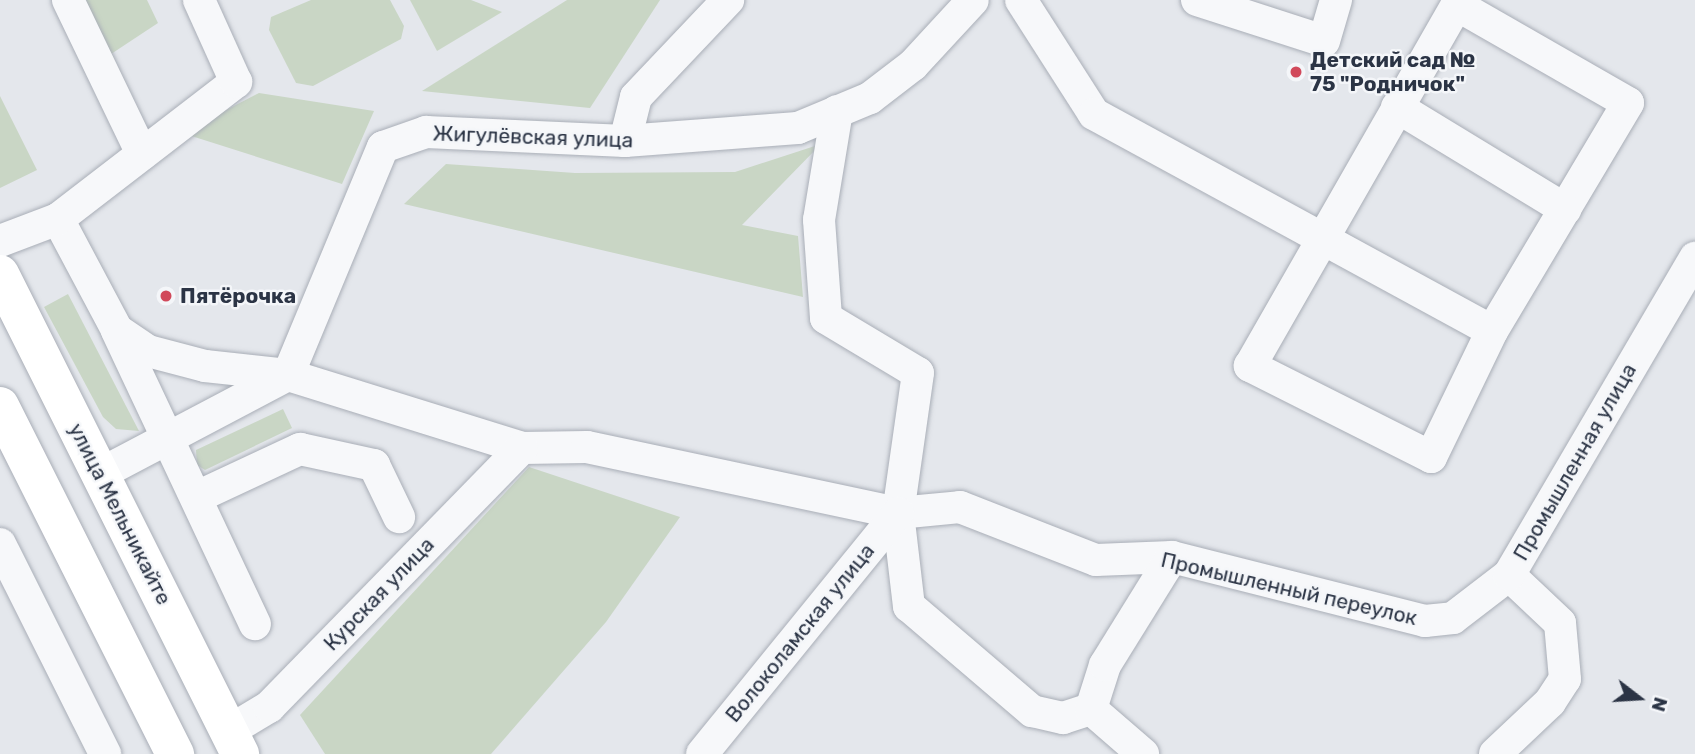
<!DOCTYPE html>
<meta charset="utf-8">
<style>
body{margin:0}
#map{position:relative;width:1695px;height:754px;overflow:hidden;background:#e4e7ec;font-family:Rubik,sans-serif}
div>[style]{position:absolute}
[style*='--x']{left:calc(var(--x)*1px);top:calc(var(--y)*1px);width:calc(var(--w)*1px);rotate:calc(var(--a)*1deg)}
.green>*{inset:0;background:#c9d6c5}
.roads{filter:drop-shadow(0 0 2px #a9aeb7) drop-shadow(0 0 2px #a9aeb7)}
.minor>*{height:32px;margin:-16px;padding:0 16px;transform-origin:16px;border-radius:16px;background:#f7f8fa}
.major>*{height:38px;margin:-19px;padding:0 19px;transform-origin:19px;border-radius:19px;background:#fff}
.dots>*{width:19px;height:19px;translate:-50% -50%;box-sizing:border-box;border:4px solid #f4f6f9;border-radius:50%}
span{translate:-50% -50%;white-space:nowrap;text-align:center;line-height:1.15;-webkit-text-stroke:5px #f4f6f9;paint-order:stroke}
.poi-label{font-size:21px;color:#2b3445;font-weight:700}
.left{translate:0 -50%;text-align:left}
.street-label{font-size:21px;color:#2b3445}
.north{position:absolute;left:1604px;top:663px;width:70px;height:70px;-webkit-text-stroke:5px #f4f6f9;paint-order:stroke;rotate:107deg;font-size:19px;font-weight:700;line-height:28px;text-align:center;color:#2b3445}
.north::after{content:'';display:block;margin:auto;width:24px;height:32px;background:#2b3445;clip-path:polygon(50% 0,100% 100%,50% 72%,0 100%)}
</style>
<div id="map">
<div class="green">
<div style="clip-path:polygon(77px 0,147px 0,158px 23px,105px 58px)"></div>
<div style="clip-path:polygon(311px 0,390px 0,404px 26px,401px 39px,313px 86px,296px 83px,269px 30px,271px 17px)"></div>
<div style="clip-path:polygon(410px 0,471px 0,502px 12px,437px 51px)"></div>
<div style="clip-path:polygon(567px 0,660px 0,590px 108px,422px 91px)"></div>
<div style="clip-path:polygon(259px 93px,374px 111px,342px 184px,182px 133px)"></div>
<div style="clip-path:polygon(0 96px,37px 170px,0 188px)"></div>
<div style="clip-path:polygon(821px 144px,742px 225px,798px 236px,803px 297px,404px 204px,446px 164px,575px 173px,735px 172px)"></div>
<div style="clip-path:polygon(68px 294px,139px 431px,116px 429px,103px 417px,44px 307px)"></div>
<div style="clip-path:polygon(283px 409px,292px 428px,205px 470px,197px 465px,196px 450px)"></div>
<div style="clip-path:polygon(529px 467px,680px 517px,606px 622px,491px 754px,325px 754px,300px 715px)"></div>
</div>
<div class="roads">
<div class="minor">
<div style="--x:68;--y:0;--w:171;--a:64.3"></div>
<div style="--x:1021;--y:0;--w:135;--a:57.4"></div>
<div style="--x:1094;--y:114;--w:453;--a:28.6"></div>
<div style="--x:1197;--y:0;--w:133;--a:17.9"></div>
<div style="--x:1324;--y:41;--w:43;--a:-73.7"></div>
<div style="--x:1457;--y:5;--w:197;--a:29.8"></div>
<div style="--x:1628;--y:103;--w:265;--a:120.8"></div>
<div style="--x:1492;--y:331;--w:140;--a:115.8"></div>
<div style="--x:1431;--y:457;--w:203;--a:-153.3"></div>
<div style="--x:1250;--y:366;--w:416;--a:-60.2"></div>
<div style="--x:1397;--y:107;--w:197;--a:31.3"></div>
<div style="--x:837;--y:111;--w:110;--a:99.4"></div>
<div style="--x:819;--y:220;--w:98;--a:85.9"></div>
<div style="--x:826;--y:318;--w:107;--a:30.9"></div>
<div style="--x:918;--y:373;--w:141;--a:98.1"></div>
<div style="--x:898;--y:513;--w:94;--a:83.3"></div>
<div style="--x:909;--y:606;--w:162;--a:40.5"></div>
<div style="--x:1032;--y:711;--w:32;--a:13"></div>
<div style="--x:1063;--y:718;--w:29;--a:-18"></div>
<div style="--x:1091;--y:709;--w:69;--a:40.9"></div>
<div style="--x:625;--y:141;--w:45;--a:-76"></div>
<div style="--x:636;--y:97;--w:134;--a:-46.5"></div>
<div style="--x:58;--y:219;--w:126;--a:62"></div>
<div style="--x:117;--y:330;--w:37;--a:34"></div>
<div style="--x:148;--y:351;--w:59;--a:14.7"></div>
<div style="--x:205;--y:366;--w:83;--a:6.2"></div>
<div style="--x:288;--y:375;--w:245;--a:17.3"></div>
<div style="--x:522;--y:448;--w:65;--a:-0.9"></div>
<div style="--x:587;--y:447;--w:318;--a:12"></div>
<div style="--x:898;--y:513;--w:62;--a:-5.5"></div>
<div style="--x:960;--y:507;--w:146;--a:21.3"></div>
<div style="--x:1096;--y:560;--w:76;--a:-2.3"></div>
<div style="--x:1172;--y:557;--w:261;--a:14.2"></div>
<div style="--x:1425;--y:621;--w:28;--a:-6"></div>
<div style="--x:1453;--y:618;--w:71;--a:-37.5"></div>
<div style="--x:0;--y:241;--w:62;--a:-20.8"></div>
<div style="--x:58;--y:219;--w:225;--a:-37.6"></div>
<div style="--x:236;--y:82;--w:90;--a:-114.3"></div>
<div style="--x:117;--y:331;--w:324;--a:64.8"></div>
<div style="--x:100;--y:474;--w:212;--a:-27.8"></div>
<div style="--x:288;--y:375;--w:247;--a:-67.4"></div>
<div style="--x:383;--y:147;--w:46;--a:-19.2"></div>
<div style="--x:426;--y:132;--w:199;--a:2.6"></div>
<div style="--x:625;--y:141;--w:173;--a:-4.3"></div>
<div style="--x:798;--y:128;--w:78;--a:-22.6"></div>
<div style="--x:870;--y:98;--w:54;--a:-37.5"></div>
<div style="--x:913;--y:65;--w:88;--a:-47.3"></div>
<div style="--x:197;--y:497;--w:114;--a:-25"></div>
<div style="--x:300;--y:449;--w:76;--a:12.2"></div>
<div style="--x:374;--y:465;--w:58;--a:64.3"></div>
<div style="--x:0;--y:544;--w:235;--a:63.4"></div>
<div style="--x:1091;--y:709;--w:46;--a:-72.3"></div>
<div style="--x:1105;--y:665;--w:127;--a:-58.2"></div>
<div style="--x:229;--y:731;--w:47;--a:-31"></div>
<div style="--x:269;--y:707;--w:362;--a:-45.7"></div>
<div style="--x:702;--y:754;--w:311;--a:-50.9"></div>
<div style="--x:1495;--y:754;--w:76;--a:-43.4"></div>
<div style="--x:1550;--y:702;--w:27;--a:-57"></div>
<div style="--x:1565;--y:679;--w:56;--a:-95.1"></div>
<div style="--x:1560;--y:623;--w:70;--a:-136.7"></div>
<div style="--x:1509;--y:575;--w:368;--a:-59.6"></div>
</div>
<div class="major">
<div style="--x:0;--y:274;--w:537;--a:63.43"></div>
<div style="--x:0;--y:406;--w:390;--a:63.3"></div>
</div>
</div>
<div class="dots">
<div style="left:1296px;top:72px;background:#d1495b"></div>
<div style="left:166px;top:296px;background:#d1495b"></div>
</div>
<div class="poi-label">
<span class="left" style="left:1310px;top:72px">Детский сад №<br>75 "Родничок"</span>
<span class="left" style="left:180px;top:296px">Пятёрочка</span>
</div>
<div class="street-label">
<span style="left:533px;top:137px;rotate:2deg">Жигулёвская улица</span>
<span style="left:1575px;top:462px;rotate:-60deg">Промышленная улица</span>
<span style="left:120px;top:514px;rotate:63deg">улица Мельникайте</span>
<span style="left:1289px;top:589px;rotate:13deg">Промышленный переулок</span>
<span style="left:379px;top:594px;rotate:-46deg">Курская улица</span>
<span style="left:800px;top:633px;rotate:-51deg">Волоколамская улица</span>
</div>
<div class="north">N</div>
</div>
